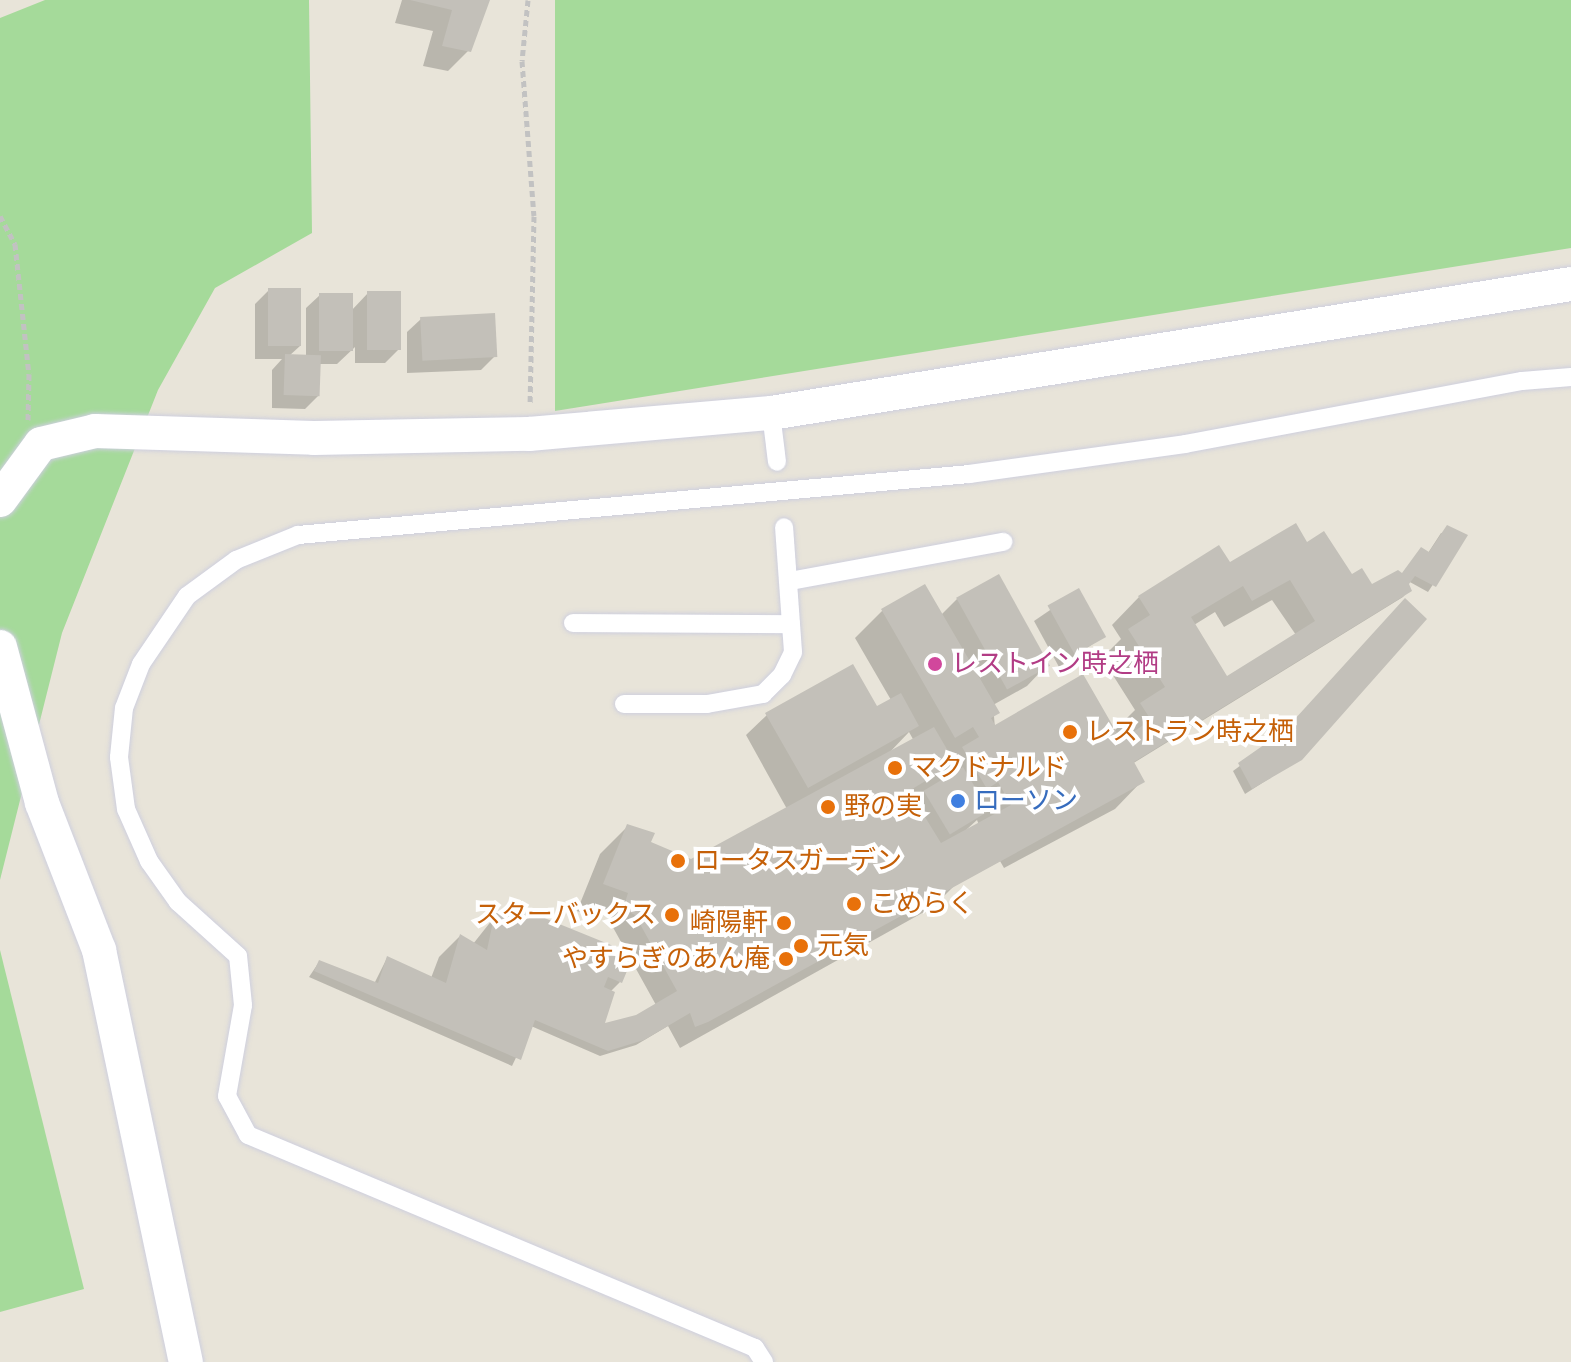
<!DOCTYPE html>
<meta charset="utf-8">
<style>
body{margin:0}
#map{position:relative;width:1571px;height:1362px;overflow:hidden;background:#e8e4d9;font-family:Helvetica,"Noto Sans JP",sans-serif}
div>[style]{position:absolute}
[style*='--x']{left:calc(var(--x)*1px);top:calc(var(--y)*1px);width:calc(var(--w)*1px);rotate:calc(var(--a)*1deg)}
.green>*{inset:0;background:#a5da9a}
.shadow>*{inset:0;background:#0003}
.building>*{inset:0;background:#c3c0b9;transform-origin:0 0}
.path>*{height:5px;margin-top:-2.5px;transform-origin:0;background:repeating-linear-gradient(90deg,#c2c2c2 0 6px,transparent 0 10px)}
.roads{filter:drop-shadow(0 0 2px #cecfde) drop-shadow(0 0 2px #cecfde)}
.lane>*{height:18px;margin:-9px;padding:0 9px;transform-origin:9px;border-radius:9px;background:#fff}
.street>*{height:34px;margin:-17px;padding:0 17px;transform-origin:17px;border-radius:17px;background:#fff}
.dots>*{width:22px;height:22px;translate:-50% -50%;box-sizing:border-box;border:4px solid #fff;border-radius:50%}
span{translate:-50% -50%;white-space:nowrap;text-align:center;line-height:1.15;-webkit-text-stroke:8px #fff;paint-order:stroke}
.hotel-label{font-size:26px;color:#b23c85}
.left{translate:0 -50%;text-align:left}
.food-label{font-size:26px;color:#c56008}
.right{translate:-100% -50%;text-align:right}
.shop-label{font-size:26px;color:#366cbe}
</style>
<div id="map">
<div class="green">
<div style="clip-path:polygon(45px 0,309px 0,312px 233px,215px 288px,158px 390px,62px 633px,0 880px,0 18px)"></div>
<div style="clip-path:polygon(555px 0,1571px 0,1571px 248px,555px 411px)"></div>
<div style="clip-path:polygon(0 950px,84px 1289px,0 1312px)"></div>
</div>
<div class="shadow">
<div style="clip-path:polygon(402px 0,488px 0,469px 50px,448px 71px,423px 66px,433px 31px,395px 23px)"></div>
<div style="clip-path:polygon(269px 290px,300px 346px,289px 356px,306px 356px,306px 308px,320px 295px,351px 311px,368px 293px,399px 349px,385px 363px,355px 363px,355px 347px,337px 364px,319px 364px,319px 395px,305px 409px,272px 408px,272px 370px,282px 359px,255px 359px,255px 304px)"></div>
<div style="clip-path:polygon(421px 319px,495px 356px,481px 370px,407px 373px,407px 332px)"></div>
<div style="clip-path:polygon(evenodd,1441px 533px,1465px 536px,1428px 592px,1408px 581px,1409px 590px,1403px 597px,1132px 764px,1142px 781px,1115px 809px,1004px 868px,1000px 861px,954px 886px,933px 907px,680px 1048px,668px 1026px,636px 1045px,600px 1056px,531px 1026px,512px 1066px,309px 977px,319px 962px,374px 984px,387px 958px,431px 978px,439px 957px,460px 936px,473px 944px,496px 915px,505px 919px,516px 908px,612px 967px,620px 982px,610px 992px,602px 1026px,637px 1016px,656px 1005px,605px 913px,599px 919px,577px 911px,600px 854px,628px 826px,649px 843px,691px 861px,787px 809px,746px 735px,767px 715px,876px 708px,891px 700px,855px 638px,882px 611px,941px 615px,958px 598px,1047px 665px,1027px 686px,993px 705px,995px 728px,1114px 731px,1135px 710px,1102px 658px,1121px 639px,1112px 625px,1139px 597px,1307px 544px,1361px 593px,1401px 575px,1428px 553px,1441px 533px,1272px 600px,1296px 635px,1226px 679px,1194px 625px,1215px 612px,1224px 627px,1272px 600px,1441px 533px,909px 732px,914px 741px,889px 753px,909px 732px,1441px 533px,977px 820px,979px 825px,966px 830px,977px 820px)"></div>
<div style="clip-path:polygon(1078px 591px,1103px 637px,1059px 667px,1034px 621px)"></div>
<div style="clip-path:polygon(1283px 734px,1300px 759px,1245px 794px,1233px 771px)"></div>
</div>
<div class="building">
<div style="clip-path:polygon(410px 0,490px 0,471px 52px,442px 46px,452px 10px)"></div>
<div style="left:268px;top:288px;width:33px;height:58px"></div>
<div style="left:367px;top:291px;width:34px;height:59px"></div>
<div style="left:319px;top:293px;width:34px;height:58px"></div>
<div style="left:495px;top:313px;width:44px;height:75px;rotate:87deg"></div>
<div style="left:285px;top:354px;width:36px;height:41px;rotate:2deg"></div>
<div style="clip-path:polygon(evenodd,1296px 523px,1307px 542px,1324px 531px,1352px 574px,1362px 568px,1372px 584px,1398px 570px,1402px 573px,1421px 547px,1429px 552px,1447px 525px,1468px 535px,1436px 587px,1415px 576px,1409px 584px,1412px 591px,1134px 762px,1145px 782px,708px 1022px,695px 1027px,690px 1013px,644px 1040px,608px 1051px,535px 1020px,521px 1060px,314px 971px,319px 960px,378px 983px,387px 956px,446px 983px,460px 934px,487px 950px,495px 912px,510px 919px,515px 906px,611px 945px,620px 954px,615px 966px,627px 971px,622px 983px,608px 977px,604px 987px,615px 992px,605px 1023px,636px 1015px,677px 991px,635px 915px,623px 909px,628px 893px,603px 884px,627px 824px,655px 833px,651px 842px,691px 859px,934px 727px,955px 763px,909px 791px,941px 843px,1011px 805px,998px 782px,987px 789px,962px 747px,979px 737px,973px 727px,955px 738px,881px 609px,925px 584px,1000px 713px,991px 718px,995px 725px,1083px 674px,1121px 740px,1151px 720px,1140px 703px,1165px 687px,1128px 629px,1150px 615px,1138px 596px,1219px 545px,1230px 562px,1296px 523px,1290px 580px,1315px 621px,1227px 676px,1191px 617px,1243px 586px,1252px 601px,1290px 580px)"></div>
<div style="left:999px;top:574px;width:105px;height:49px;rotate:61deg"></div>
<div style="left:1079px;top:588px;width:56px;height:36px;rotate:61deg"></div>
<div style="clip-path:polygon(1405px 598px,1427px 619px,1302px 760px,1252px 789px,1238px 763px,1284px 731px)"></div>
<div style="clip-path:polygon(853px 664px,877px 706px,901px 693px,919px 726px,808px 788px,765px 713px)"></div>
<div style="left:963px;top:767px;width:51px;height:46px;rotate:59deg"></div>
</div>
<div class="path">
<div style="--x:528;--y:0;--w:61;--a:95.6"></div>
<div style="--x:522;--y:61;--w:155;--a:85.6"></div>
<div style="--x:534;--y:216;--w:189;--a:91.2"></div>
<div style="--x:0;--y:216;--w:32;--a:62"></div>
<div style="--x:15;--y:244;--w:131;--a:83.9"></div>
<div style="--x:29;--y:374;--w:46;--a:91.2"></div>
</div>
<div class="roads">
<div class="lane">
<div style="--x:771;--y:413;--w:49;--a:83"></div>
<div style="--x:790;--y:581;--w:217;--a:-10.4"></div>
<div style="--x:573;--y:623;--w:218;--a:0.3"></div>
<div style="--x:624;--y:704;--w:83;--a:0"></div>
<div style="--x:707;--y:704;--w:57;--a:-10.1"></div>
<div style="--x:763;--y:694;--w:27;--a:-45"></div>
<div style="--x:782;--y:675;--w:25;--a:-64"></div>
<div style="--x:793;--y:652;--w:125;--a:-94.1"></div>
<div style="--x:764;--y:1362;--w:17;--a:-123"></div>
<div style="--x:755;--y:1348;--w:550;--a:-157.21"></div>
<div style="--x:248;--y:1135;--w:44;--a:-118.3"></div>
<div style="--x:227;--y:1096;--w:92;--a:-80"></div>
<div style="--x:243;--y:1005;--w:49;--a:-95.8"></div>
<div style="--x:238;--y:956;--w:81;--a:-138"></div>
<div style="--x:178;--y:902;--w:50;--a:-125.3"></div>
<div style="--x:149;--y:861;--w:57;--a:-113.9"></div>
<div style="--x:126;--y:809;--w:52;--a:-97.7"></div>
<div style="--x:119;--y:757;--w:49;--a:-84.2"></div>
<div style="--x:124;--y:708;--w:47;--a:-68.9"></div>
<div style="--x:141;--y:664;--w:82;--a:-55.9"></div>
<div style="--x:187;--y:596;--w:61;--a:-36.3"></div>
<div style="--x:236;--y:560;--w:67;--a:-22"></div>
<div style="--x:298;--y:535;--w:674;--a:-5.19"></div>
<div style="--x:969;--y:474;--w:218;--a:-7.9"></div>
<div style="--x:1185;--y:444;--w:343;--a:-10.6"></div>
<div style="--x:1522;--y:381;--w:49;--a:-4.7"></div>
</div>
<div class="street">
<div style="--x:0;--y:500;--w:69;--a:-53.8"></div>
<div style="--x:41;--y:444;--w:56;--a:-13.5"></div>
<div style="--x:95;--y:431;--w:219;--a:1.8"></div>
<div style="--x:314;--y:438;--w:215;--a:-1.1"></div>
<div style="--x:529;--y:434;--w:243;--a:-5"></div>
<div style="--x:771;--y:413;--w:810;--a:-9.16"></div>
<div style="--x:0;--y:647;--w:162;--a:74.9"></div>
<div style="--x:42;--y:803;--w:158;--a:68.8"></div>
<div style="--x:99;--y:950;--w:421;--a:78.1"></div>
</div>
</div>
<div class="dots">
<div style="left:935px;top:664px;background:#d1479c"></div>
<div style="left:1070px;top:732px;background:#e8710a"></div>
<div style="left:895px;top:768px;background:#e8710a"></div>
<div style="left:958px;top:801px;background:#3f7fe0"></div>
<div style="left:828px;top:807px;background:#e8710a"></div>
<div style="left:678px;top:861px;background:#e8710a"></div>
<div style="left:854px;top:904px;background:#e8710a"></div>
<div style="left:672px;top:915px;background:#e8710a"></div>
<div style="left:784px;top:923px;background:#e8710a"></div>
<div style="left:801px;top:946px;background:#e8710a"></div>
<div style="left:786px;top:959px;background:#e8710a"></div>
</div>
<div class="hotel-label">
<span class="left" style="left:951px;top:664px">レストイン時之栖</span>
</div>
<div class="food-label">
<span class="left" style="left:1086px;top:732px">レストラン時之栖</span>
<span class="left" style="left:911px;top:768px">マクドナルド</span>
<span class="left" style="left:844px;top:807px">野の実</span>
<span class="left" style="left:694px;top:861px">ロータスガーデン</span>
<span class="left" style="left:870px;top:904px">こめらく</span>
<span class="right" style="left:656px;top:915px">スターバックス</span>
<span class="right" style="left:768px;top:923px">崎陽軒</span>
<span class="left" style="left:817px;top:946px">元気</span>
<span class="right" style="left:770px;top:959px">やすらぎのあん庵</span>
</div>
<div class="shop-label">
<span class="left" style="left:974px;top:801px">ローソン</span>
</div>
</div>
